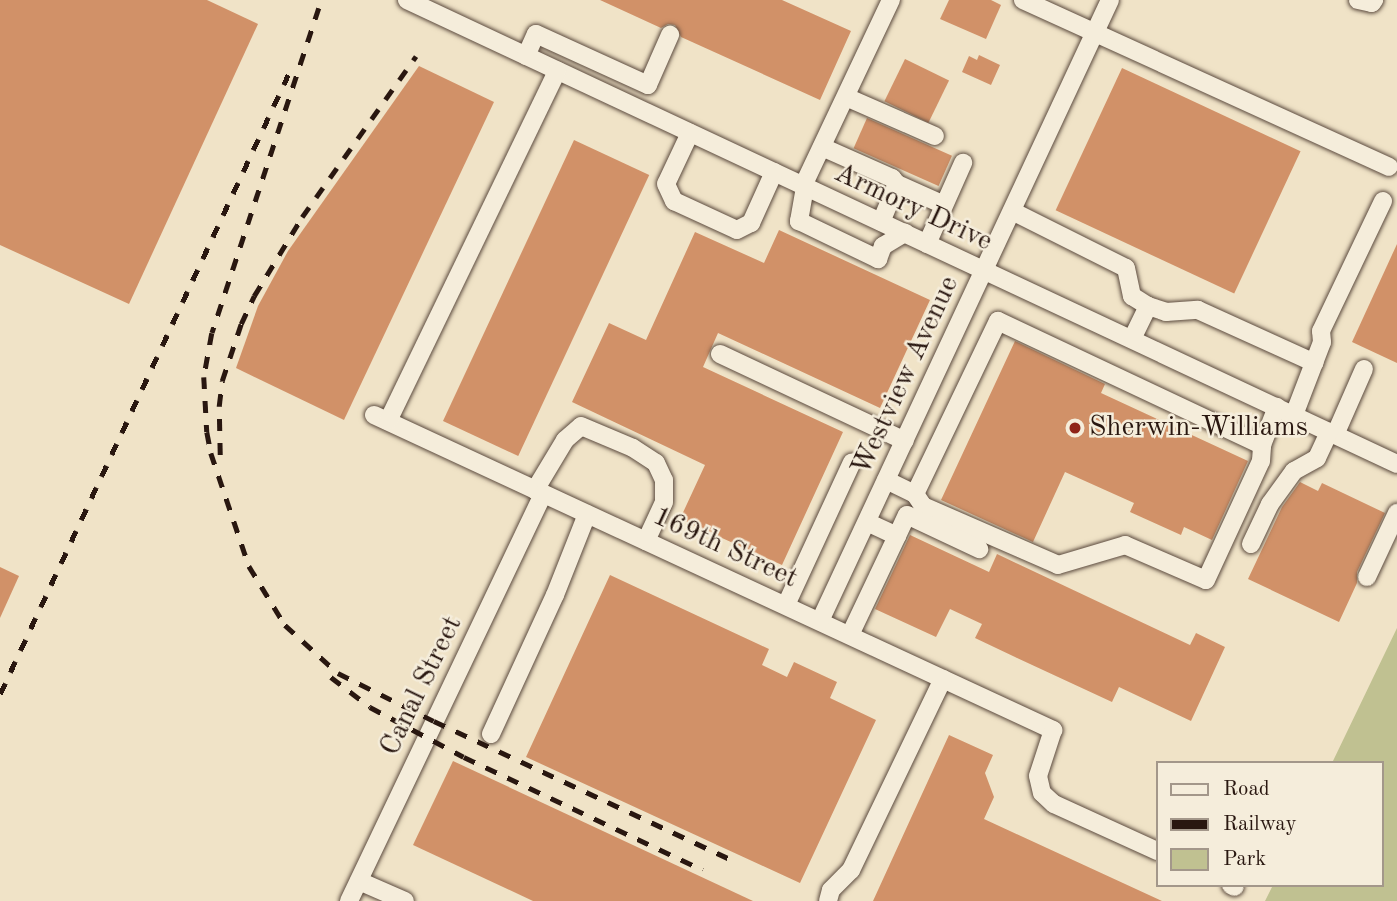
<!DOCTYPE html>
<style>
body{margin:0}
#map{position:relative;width:1397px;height:901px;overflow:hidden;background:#f0e3c7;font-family:"Old Standard TT",serif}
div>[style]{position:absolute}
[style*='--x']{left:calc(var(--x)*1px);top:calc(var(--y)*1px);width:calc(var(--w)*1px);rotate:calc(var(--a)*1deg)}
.green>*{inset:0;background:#c0c191}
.building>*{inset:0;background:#d19168;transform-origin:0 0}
.roads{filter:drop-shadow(0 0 2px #5b4a3e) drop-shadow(0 0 2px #5b4a3e)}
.minor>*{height:18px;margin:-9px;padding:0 9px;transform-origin:9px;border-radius:9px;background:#f5eddb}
.rail>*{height:4.5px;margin-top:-2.25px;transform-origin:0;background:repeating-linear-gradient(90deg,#291710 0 12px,transparent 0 24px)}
.dots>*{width:19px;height:19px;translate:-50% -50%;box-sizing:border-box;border:4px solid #f5eddb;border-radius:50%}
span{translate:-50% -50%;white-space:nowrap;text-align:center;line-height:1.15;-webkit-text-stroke:5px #f5eddb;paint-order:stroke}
.street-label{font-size:28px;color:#291710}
.poi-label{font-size:28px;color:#291710}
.left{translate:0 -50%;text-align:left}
.legend{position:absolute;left:1156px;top:761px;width:228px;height:126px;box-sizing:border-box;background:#f5eddb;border:2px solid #a3978a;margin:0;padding:9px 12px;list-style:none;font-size:21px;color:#291710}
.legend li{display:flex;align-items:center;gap:14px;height:35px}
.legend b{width:35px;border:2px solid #a3978a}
</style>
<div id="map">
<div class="green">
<div style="clip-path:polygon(1397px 628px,1397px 901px,1265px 901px,1273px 885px,1381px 885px,1381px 763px,1332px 763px)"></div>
</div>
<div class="building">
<div style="clip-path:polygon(0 0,207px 0,258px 24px,129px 304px,0 245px)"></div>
<div style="clip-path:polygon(600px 0,782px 0,851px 31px,820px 100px,681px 37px,675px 25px,668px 24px,661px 28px)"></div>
<div style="clip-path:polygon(949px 0,991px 0,1001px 5px,986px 39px,940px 19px)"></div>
<div style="clip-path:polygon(979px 55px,1000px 65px,991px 85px,962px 72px,969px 56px,977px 60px)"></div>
<div style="left:905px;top:59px;width:49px;height:47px;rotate:26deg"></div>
<div style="clip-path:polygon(419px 66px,494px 102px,344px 420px,236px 368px,258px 306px,288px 251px)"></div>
<div style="left:1122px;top:68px;width:197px;height:157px;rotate:25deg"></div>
<div style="left:867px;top:118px;width:93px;height:33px;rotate:24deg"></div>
<div style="left:574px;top:140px;width:83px;height:310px;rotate:25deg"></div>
<div style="clip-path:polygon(779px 230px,930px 300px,880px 408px,718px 333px,703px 367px,843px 432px,782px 565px,680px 519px,705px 465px,572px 402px,609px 323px,646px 340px,695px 232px,764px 263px)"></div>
<div style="clip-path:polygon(1397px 244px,1397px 363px,1352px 342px)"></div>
<div style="clip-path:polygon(1015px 341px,1105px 384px,1101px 393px,1248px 461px,1212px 540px,1184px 527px,1181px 535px,1130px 512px,1134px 503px,1065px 472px,1033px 542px,941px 500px)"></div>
<div style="clip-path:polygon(1300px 482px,1318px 491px,1322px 483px,1385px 513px,1357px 572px,1357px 583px,1339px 622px,1248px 579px,1282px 507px)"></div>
<div style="clip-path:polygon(910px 535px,989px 572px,997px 554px,1190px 645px,1196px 633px,1225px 647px,1191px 721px,1119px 687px,1112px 702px,1015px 657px,975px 638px,982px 624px,950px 609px,936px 637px,875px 609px)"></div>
<div style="clip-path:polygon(0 567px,19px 576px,0 618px)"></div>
<div style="clip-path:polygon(610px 575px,769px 649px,762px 665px,787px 677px,794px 662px,837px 682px,830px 698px,876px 720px,800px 883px,526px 757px)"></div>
<div style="clip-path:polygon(949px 735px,993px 755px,985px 773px,994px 797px,984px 819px,1162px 901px,873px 901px)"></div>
<div style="clip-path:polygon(453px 761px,753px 901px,533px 901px,413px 845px)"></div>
</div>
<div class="roads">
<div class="minor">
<div style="--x:407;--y:0;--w:1093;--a:25.11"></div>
<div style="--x:1023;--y:0;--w:402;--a:24.5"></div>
<div style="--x:1358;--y:0;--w:14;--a:12"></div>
<div style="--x:1372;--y:3;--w:4;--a:-56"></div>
<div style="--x:526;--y:56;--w:24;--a:-66"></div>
<div style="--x:536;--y:34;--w:123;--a:24.5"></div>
<div style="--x:648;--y:85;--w:55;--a:-66.3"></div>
<div style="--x:846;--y:97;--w:97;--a:23.7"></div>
<div style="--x:690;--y:133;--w:56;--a:115.2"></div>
<div style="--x:666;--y:184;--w:19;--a:65"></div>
<div style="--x:674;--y:201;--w:69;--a:24.7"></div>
<div style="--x:737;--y:230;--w:16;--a:-27"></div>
<div style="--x:751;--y:223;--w:56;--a:-65.7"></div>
<div style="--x:822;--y:147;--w:77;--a:23.9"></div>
<div style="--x:892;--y:178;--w:8;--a:50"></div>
<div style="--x:897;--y:184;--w:41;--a:112.8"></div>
<div style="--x:897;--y:184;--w:51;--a:24.1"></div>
<div style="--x:803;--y:186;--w:206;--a:-64.7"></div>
<div style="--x:805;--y:187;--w:35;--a:100"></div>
<div style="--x:799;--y:221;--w:88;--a:25.7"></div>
<div style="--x:878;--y:259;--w:14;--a:-69"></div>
<div style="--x:883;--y:246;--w:26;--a:-31"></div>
<div style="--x:1012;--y:211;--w:127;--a:26.6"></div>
<div style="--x:1126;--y:268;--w:29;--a:78"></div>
<div style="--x:1132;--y:296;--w:19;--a:32"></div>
<div style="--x:927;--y:244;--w:89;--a:-66"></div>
<div style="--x:1132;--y:339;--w:37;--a:-64"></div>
<div style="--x:1148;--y:306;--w:19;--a:18"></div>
<div style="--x:1166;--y:312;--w:32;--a:-4"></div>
<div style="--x:1198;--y:310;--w:128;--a:24.4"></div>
<div style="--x:720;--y:354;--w:204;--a:25.2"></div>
<div style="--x:374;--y:415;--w:749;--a:24.89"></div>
<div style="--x:1053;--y:730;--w:48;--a:108.1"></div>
<div style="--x:1038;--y:776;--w:17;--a:77"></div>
<div style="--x:1042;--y:793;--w:16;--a:43"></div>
<div style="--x:1054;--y:804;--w:113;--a:24.5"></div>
<div style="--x:1294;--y:415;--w:78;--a:-69"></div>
<div style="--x:1322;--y:342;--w:11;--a:-95"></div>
<div style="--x:1321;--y:331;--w:144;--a:-64.5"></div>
<div style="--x:388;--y:421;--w:389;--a:-64.2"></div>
<div style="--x:1335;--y:435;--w:72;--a:-66.3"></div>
<div style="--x:886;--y:480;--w:32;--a:26"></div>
<div style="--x:915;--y:494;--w:192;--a:-64.4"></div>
<div style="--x:998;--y:321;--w:292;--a:25.2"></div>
<div style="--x:1262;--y:445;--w:41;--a:-68.5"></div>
<div style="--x:535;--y:490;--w:58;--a:-59"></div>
<div style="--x:565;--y:440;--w:21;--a:-41"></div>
<div style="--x:581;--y:426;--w:56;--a:22.9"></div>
<div style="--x:633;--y:448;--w:27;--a:33"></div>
<div style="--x:656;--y:463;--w:19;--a:65"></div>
<div style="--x:664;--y:480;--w:22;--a:90"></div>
<div style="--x:664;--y:502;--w:43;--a:114.8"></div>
<div style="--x:915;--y:494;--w:14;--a:56"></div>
<div style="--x:923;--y:506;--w:147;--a:23.6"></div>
<div style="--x:1058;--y:565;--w:70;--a:-16.6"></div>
<div style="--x:1125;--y:545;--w:88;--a:23.4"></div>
<div style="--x:1206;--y:580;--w:131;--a:-65.2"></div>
<div style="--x:1261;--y:461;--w:16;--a:-86"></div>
<div style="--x:897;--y:536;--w:23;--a:-65"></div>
<div style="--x:907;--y:515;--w:80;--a:25.3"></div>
<div style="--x:1251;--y:544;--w:44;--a:-64.6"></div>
<div style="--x:1270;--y:504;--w:41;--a:-54"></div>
<div style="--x:1294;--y:471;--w:26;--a:-29"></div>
<div style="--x:1317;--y:458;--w:29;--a:-65"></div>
<div style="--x:1367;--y:577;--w:71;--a:-64.9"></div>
<div style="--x:786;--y:605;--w:157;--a:-65.2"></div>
<div style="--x:820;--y:621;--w:685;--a:-64.97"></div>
<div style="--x:850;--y:635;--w:110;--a:-64.6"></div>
<div style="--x:897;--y:536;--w:33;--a:-155"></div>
<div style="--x:491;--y:734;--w:153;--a:-65.3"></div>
<div style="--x:555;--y:595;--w:87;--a:-68.4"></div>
<div style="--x:359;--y:881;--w:50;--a:23.5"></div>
<div style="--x:1231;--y:885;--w:4;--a:27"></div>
<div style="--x:349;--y:901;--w:451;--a:-64.5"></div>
<div style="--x:828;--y:901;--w:11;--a:-75"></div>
<div style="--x:831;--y:890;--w:28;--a:-45"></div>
<div style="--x:851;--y:870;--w:212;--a:-64.3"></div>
</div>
</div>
<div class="rail">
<div style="--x:319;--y:8;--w:342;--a:108.2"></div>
<div style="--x:212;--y:333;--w:45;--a:100.3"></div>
<div style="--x:204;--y:377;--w:55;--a:86.9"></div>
<div style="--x:207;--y:432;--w:21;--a:79"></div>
<div style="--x:211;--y:453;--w:119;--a:71.4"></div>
<div style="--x:249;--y:566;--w:69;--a:58.6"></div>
<div style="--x:285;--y:625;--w:72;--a:42.2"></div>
<div style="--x:338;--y:673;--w:107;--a:26.6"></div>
<div style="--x:434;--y:721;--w:334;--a:25"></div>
<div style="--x:220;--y:455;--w:49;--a:-91.2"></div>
<div style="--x:219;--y:406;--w:25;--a:-83"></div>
<div style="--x:222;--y:381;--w:60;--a:-71.6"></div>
<div style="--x:241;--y:324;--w:31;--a:-65"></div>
<div style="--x:254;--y:296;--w:92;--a:-58.7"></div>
<div style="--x:302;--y:217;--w:197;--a:-54.7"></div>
<div style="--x:331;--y:677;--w:49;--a:37.6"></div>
<div style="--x:370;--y:707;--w:106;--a:28"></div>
<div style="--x:464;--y:757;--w:264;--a:25.3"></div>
<div style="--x:0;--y:694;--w:683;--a:-65.05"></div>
</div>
<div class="dots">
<div style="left:1075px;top:428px;background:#8f2418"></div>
</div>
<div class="street-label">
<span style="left:913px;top:208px;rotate:25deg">Armory Drive</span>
<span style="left:906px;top:376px;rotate:-65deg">Westview Avenue</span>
<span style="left:725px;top:548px;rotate:25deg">169th Street</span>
<span style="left:422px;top:686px;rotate:-64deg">Canal Street</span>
</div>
<div class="poi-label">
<span class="left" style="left:1089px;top:428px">Sherwin-Williams</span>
</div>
<ul class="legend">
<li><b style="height:9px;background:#f5eddb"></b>Road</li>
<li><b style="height:9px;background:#291710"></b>Railway</li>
<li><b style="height:19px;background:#c0c191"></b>Park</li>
</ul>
</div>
